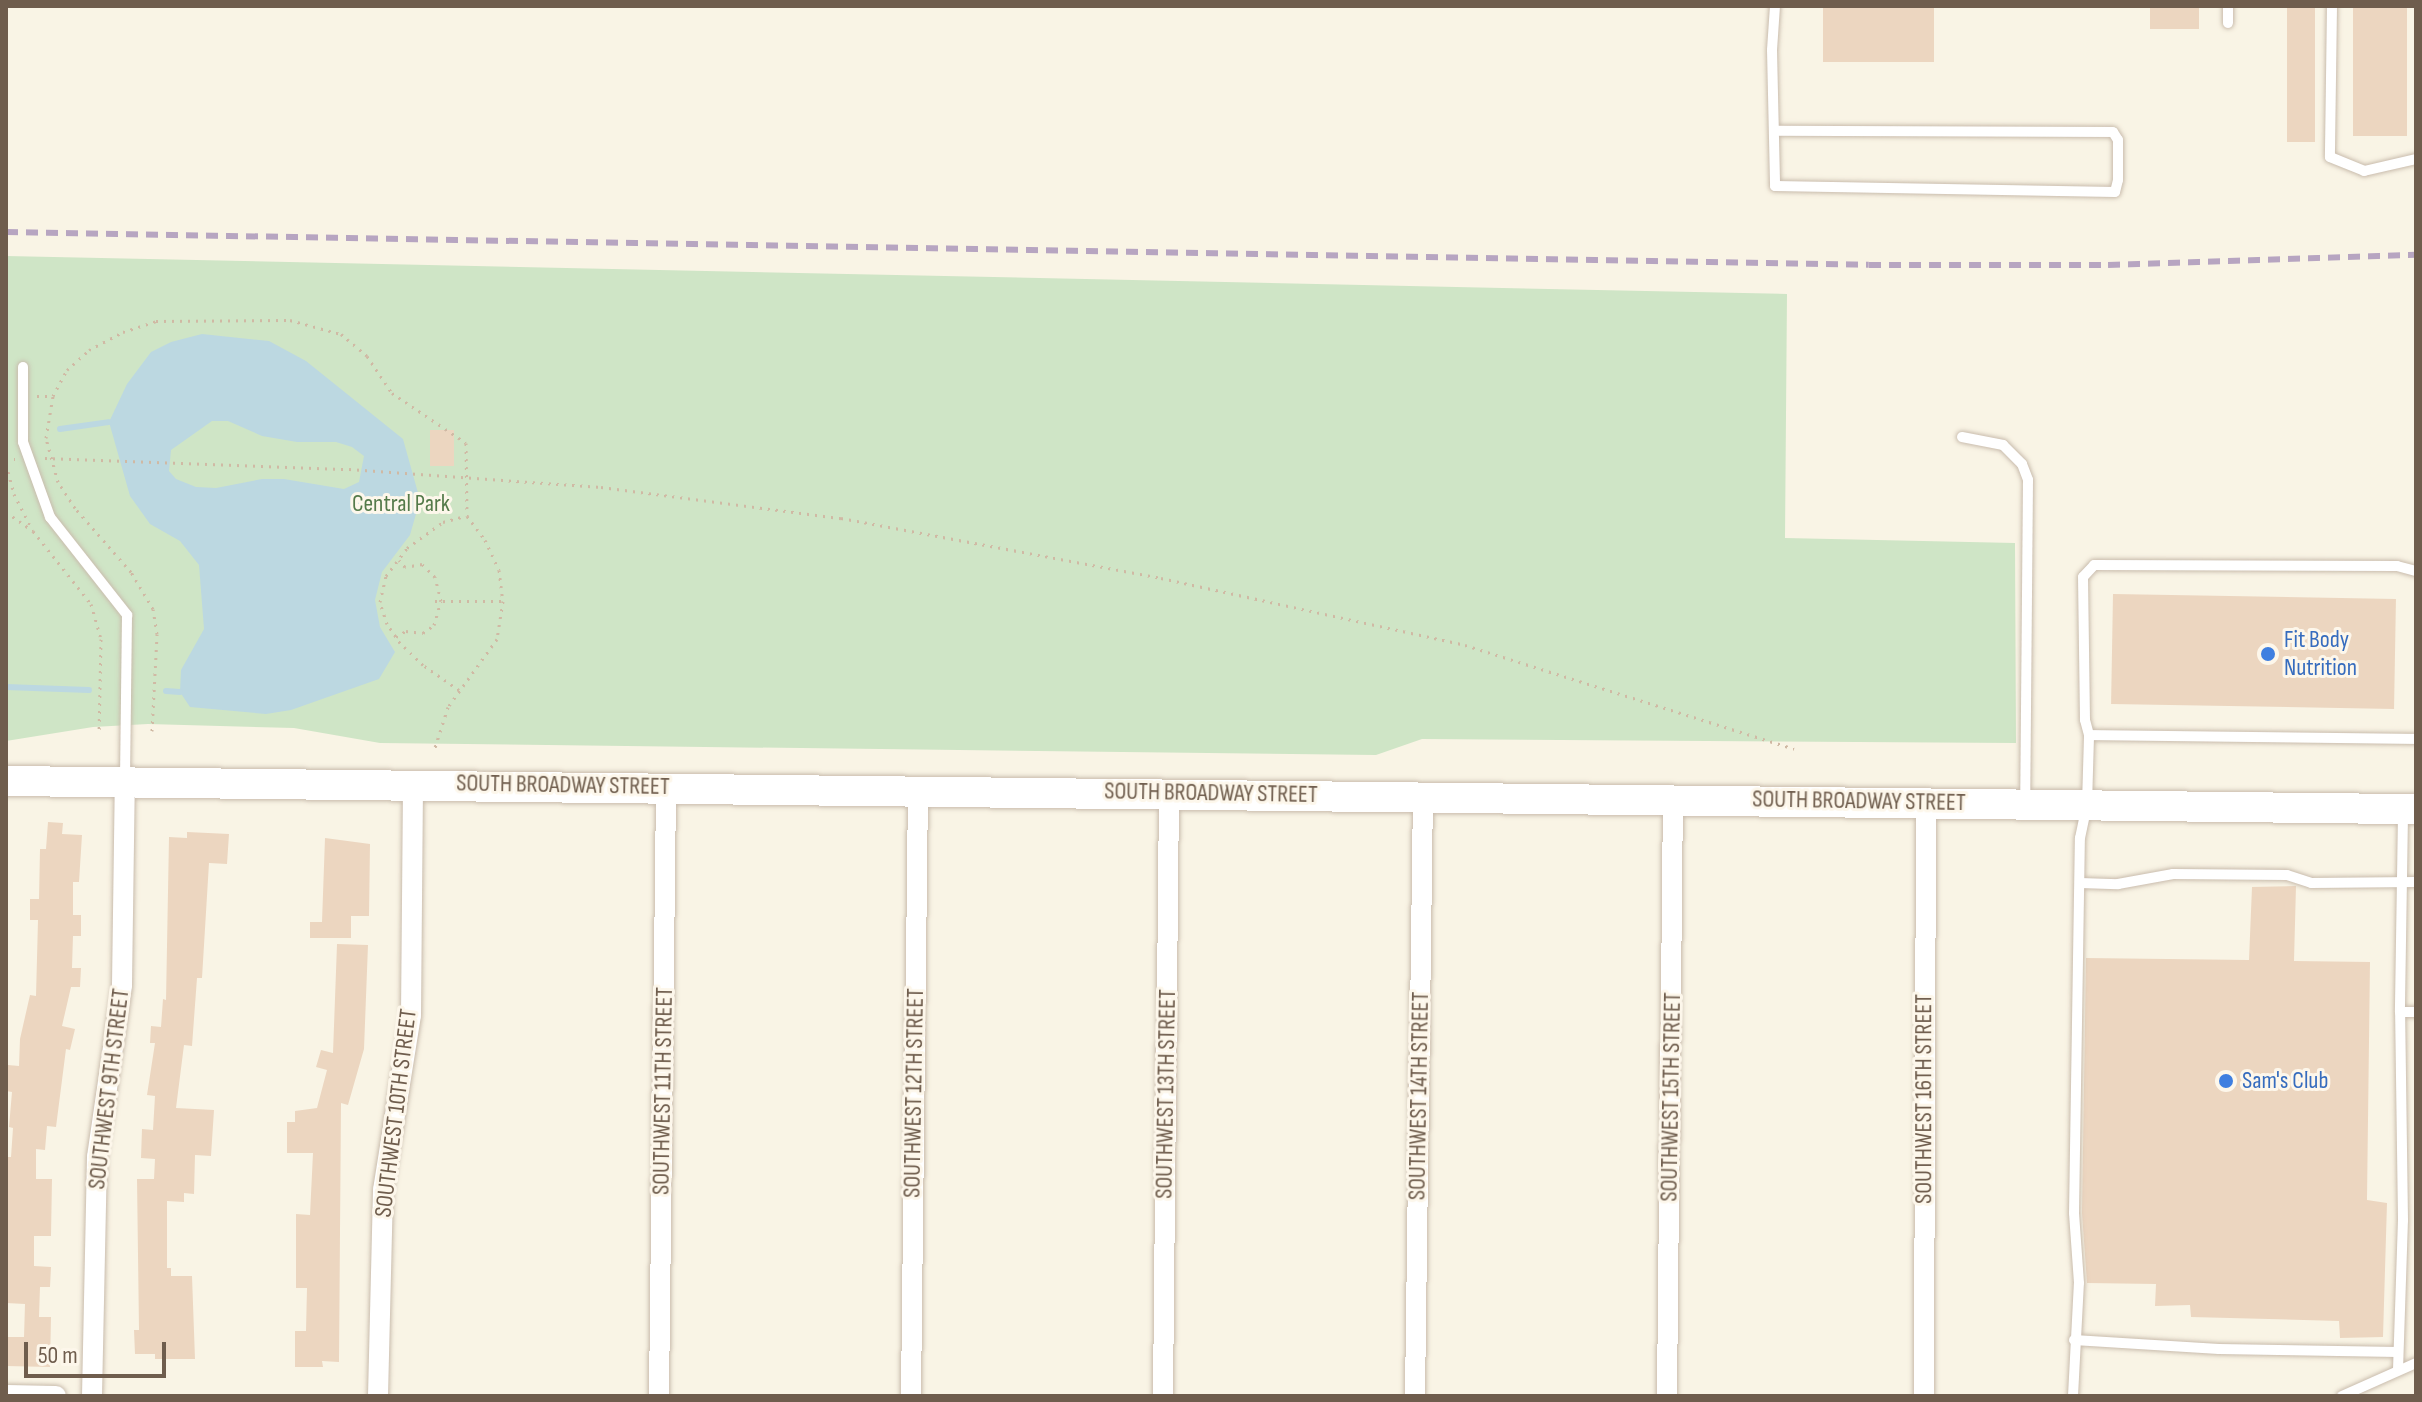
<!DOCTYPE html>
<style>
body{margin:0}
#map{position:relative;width:2422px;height:1402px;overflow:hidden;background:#f9f4e5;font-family:"Sofia Sans Condensed",sans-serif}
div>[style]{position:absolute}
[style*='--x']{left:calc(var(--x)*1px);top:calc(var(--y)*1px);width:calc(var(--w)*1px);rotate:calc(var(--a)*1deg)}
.green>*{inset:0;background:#cfe5c6}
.water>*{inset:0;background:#bcd8e1}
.stream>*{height:6px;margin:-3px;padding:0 3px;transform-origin:3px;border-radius:3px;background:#bcd8e1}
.building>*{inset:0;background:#ecd6c0;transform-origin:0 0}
.path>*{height:3px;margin-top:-1.5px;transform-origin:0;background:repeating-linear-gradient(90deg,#d0b9a4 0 2px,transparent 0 8px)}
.roads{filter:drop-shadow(0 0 2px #c9bcad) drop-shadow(0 0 2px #c9bcad)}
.lane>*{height:10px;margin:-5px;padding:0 5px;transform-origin:5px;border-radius:5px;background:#fff}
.street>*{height:20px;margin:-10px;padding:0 10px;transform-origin:10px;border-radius:10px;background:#fff}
.secondary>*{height:30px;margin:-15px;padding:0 15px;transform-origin:15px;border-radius:15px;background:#fff}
.rail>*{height:6px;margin-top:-3px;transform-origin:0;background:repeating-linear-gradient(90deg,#b7a5c1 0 12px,transparent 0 20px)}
.dots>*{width:22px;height:22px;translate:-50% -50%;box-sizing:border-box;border:4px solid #fdf7eb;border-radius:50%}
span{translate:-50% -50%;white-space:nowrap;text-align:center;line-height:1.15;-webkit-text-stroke:6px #fdf7eb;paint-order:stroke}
.park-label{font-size:24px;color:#547a4a}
.shop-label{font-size:24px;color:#366cbe}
.left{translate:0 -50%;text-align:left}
.street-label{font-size:24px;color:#6f5d4d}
.frame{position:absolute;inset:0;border:8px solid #6f5d4d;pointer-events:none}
.scale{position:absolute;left:24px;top:1342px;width:142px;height:36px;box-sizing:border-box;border:4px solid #6f5d4d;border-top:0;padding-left:10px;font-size:24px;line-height:28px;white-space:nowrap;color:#6f5d4d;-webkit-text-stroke:6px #fdf7eb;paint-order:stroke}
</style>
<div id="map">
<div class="green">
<div style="clip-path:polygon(6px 256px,1787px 294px,1785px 538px,2015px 543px,2016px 743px,1422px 739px,1376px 755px,380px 743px,294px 728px,148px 724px,93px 727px,6px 741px)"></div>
</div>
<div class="water">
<div style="clip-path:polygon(evenodd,202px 334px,269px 341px,306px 361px,403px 439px,420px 500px,410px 535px,382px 572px,375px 600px,380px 627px,395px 652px,379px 679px,291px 710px,266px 714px,190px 707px,180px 692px,181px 670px,204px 629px,199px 565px,180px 541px,150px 524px,130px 496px,109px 422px,127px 384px,151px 352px,171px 342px,202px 334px,212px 421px,228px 421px,262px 436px,297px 442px,336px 442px,352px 447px,364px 456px,359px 482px,344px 489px,284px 479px,262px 479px,216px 488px,196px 487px,176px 479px,169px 471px,171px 450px,212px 421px)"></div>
</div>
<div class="stream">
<div style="--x:60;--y:429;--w:49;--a:-8.1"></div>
<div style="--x:6;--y:687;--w:83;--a:2.1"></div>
<div style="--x:166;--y:691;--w:14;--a:4"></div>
</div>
<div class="building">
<div style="left:1823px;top:6px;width:111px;height:56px"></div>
<div style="left:2150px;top:6px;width:49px;height:23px"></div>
<div style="left:2287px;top:6px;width:28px;height:136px"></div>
<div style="left:2353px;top:6px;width:54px;height:130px"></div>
<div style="left:430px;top:430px;width:24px;height:36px"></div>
<div style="left:2113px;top:594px;width:283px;height:110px;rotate:1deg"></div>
<div style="clip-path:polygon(48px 822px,63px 823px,62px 834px,82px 835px,79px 882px,73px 882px,73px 915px,81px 915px,81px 936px,73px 936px,72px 968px,81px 968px,80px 987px,71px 987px,62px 1026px,75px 1029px,70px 1050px,66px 1049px,56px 1127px,47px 1126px,45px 1150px,36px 1149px,36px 1179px,52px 1179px,51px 1236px,34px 1236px,34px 1266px,51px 1267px,50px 1287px,40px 1287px,39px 1317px,51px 1317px,50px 1367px,6px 1366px,6px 1337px,24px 1337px,25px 1304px,6px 1303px,6px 1157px,11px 1157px,13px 1128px,9px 1127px,12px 1092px,6px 1091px,6px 1086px,8px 1065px,19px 1066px,20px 1039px,30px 995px,36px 996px,38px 920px,30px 920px,30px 899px,39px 899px,40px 849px,46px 849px)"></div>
<div style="clip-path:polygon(187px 832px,229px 834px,227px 864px,209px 863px,202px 978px,197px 978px,192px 1046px,184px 1045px,176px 1108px,214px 1110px,211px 1156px,195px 1155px,194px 1194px,184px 1193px,184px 1202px,167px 1201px,167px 1268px,171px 1268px,171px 1276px,192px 1276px,195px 1359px,155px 1359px,155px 1354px,135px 1354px,134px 1330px,139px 1330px,137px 1179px,154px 1179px,155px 1159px,141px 1158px,142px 1129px,153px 1130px,155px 1096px,147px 1095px,155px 1043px,150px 1043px,151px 1026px,161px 1027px,163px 999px,166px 1000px,169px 837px,187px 838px)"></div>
<div style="clip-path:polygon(325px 838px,370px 844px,369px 916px,351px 916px,351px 938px,310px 938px,310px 922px,322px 922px)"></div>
<div style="clip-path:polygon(2296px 886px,2294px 961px,2370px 962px,2367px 1200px,2387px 1203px,2383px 1337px,2340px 1338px,2339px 1321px,2191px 1317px,2190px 1305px,2155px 1306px,2156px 1284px,2087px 1283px,2082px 1213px,2086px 958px,2249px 960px,2252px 887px)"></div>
<div style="clip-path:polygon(337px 944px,368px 945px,364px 1049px,348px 1105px,341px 1103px,339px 1362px,322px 1361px,323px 1367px,295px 1367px,295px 1331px,306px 1331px,307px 1288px,296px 1288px,296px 1214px,310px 1215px,313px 1153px,287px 1153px,287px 1122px,295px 1122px,295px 1111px,317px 1108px,327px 1070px,316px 1067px,321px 1050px,333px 1053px)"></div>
</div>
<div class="path">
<div style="--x:37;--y:396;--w:16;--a:0"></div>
<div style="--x:45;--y:458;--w:304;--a:2.1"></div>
<div style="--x:349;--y:469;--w:253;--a:4.1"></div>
<div style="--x:601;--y:487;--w:242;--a:7.4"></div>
<div style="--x:841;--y:518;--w:326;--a:10.6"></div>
<div style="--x:1161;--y:578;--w:311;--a:12.4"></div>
<div style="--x:1465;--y:645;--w:345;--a:17.5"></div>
<div style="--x:6;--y:459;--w:9;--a:0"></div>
<div style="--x:6;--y:464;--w:31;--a:75"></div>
<div style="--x:14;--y:494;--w:37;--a:63"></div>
<div style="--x:6;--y:512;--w:33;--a:35"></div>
<div style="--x:33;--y:531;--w:93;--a:51.5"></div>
<div style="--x:91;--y:604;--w:36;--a:74"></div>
<div style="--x:101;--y:639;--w:94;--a:91.2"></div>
<div style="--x:435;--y:601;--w:68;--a:0"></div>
<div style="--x:396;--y:637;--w:12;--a:-31"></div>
<div style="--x:406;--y:631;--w:17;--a:7"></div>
<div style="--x:423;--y:633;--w:14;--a:-36"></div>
<div style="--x:434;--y:625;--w:25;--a:-74"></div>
<div style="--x:441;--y:601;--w:25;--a:-104"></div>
<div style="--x:435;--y:577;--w:18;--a:-135"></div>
<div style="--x:422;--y:564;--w:17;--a:170"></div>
<div style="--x:405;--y:567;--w:9;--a:-131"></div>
<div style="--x:459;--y:690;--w:44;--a:-145.2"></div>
<div style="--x:423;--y:665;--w:32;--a:-136"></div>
<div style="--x:400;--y:643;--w:23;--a:-124"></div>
<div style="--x:387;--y:624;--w:23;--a:-108"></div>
<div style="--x:380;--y:602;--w:27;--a:-77"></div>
<div style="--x:386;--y:576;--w:35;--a:-53"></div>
<div style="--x:407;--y:548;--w:44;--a:-35.8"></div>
<div style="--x:443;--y:522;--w:24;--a:-15"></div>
<div style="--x:152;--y:731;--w:97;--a:-87"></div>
<div style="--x:157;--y:634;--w:25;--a:-99"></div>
<div style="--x:153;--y:609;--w:43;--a:-120.7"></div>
<div style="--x:131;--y:572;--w:85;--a:-131.2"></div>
<div style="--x:75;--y:508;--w:31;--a:-123"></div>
<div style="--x:58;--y:482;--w:46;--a:-105.3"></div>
<div style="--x:46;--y:438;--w:43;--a:-80.5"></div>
<div style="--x:53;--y:396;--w:30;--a:-62"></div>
<div style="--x:67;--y:370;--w:30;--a:-42"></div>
<div style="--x:89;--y:350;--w:38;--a:-28"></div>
<div style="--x:123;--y:332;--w:35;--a:-18"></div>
<div style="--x:156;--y:321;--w:134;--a:-0.4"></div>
<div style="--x:290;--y:320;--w:53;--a:15.4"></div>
<div style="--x:341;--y:334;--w:34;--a:40"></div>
<div style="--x:367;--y:356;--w:45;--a:56"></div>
<div style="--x:392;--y:393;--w:89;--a:34"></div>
<div style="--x:466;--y:443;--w:73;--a:89.2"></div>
<div style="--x:467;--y:516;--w:30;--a:53"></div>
<div style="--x:485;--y:540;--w:33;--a:65"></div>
<div style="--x:499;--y:570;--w:31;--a:83"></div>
<div style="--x:503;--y:601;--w:38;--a:99"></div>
<div style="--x:497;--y:639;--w:84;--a:125.8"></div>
<div style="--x:448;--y:707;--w:46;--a:107.7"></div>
</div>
<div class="roads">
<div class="lane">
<div style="--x:1775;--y:6;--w:44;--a:93.9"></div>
<div style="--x:1772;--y:50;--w:136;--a:88.7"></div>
<div style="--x:1775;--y:186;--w:340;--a:1"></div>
<div style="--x:2115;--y:192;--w:12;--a:-76"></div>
<div style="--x:2118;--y:180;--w:40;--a:-90"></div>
<div style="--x:2118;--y:140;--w:9;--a:-122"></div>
<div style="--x:2113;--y:132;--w:337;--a:-179.8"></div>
<div style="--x:2332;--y:6;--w:151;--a:90.8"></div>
<div style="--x:2330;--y:157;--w:37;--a:22"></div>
<div style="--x:2364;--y:171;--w:53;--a:-13"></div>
<div style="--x:2228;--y:23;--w:17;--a:-90"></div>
<div style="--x:23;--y:367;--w:75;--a:90"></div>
<div style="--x:23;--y:442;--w:80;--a:70.2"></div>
<div style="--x:50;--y:517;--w:125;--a:51.8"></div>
<div style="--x:127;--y:615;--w:165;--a:90.7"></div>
<div style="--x:1962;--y:437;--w:42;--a:11"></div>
<div style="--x:2003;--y:445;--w:27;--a:45"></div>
<div style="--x:2022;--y:464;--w:17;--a:69"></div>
<div style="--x:2028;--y:480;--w:322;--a:90.5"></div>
<div style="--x:2089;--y:735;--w:16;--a:-105"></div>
<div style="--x:2085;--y:720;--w:143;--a:-90.8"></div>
<div style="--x:2083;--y:577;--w:16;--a:-47"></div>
<div style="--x:2094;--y:565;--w:303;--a:0.2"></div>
<div style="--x:2397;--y:566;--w:20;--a:15"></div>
<div style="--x:2403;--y:814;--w:198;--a:90.9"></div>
<div style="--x:2400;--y:1012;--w:16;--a:0"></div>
<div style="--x:2080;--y:883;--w:38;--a:2"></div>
<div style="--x:2118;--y:884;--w:56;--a:-10.3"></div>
<div style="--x:2173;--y:874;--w:114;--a:0.5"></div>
<div style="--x:2287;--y:875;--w:25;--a:18"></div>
<div style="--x:2311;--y:883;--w:105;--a:-0.5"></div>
<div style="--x:2074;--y:1340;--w:145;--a:3.6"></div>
<div style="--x:2219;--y:1349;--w:179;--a:1"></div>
<div style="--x:2398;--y:1370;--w:150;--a:-88.1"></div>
<div style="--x:2403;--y:1220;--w:208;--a:-90.8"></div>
<div style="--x:2073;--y:1396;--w:113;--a:-87"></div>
<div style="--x:2079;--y:1283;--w:70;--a:-94.1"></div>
<div style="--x:2074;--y:1213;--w:375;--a:-89.1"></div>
<div style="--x:2080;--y:838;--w:35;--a:-78"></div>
<div style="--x:2087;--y:804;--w:69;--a:-88.3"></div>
<div style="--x:2089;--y:735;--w:327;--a:0.7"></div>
<div style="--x:2342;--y:1396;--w:81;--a:-24"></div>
</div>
<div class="street">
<div style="--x:6;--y:1395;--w:50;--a:1.1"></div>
<div style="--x:92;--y:1396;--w:239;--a:-88.8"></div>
<div style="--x:97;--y:1157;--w:174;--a:-81.7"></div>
<div style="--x:122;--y:985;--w:203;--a:-89.2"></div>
<div style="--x:378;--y:1396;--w:206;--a:-88.6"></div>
<div style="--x:383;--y:1190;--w:177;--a:-80.9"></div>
<div style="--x:411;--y:1015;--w:232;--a:-89.5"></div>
<div style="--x:659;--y:1396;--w:610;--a:-89.34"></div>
<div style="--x:911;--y:1396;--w:607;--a:-89.34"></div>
<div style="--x:1163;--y:1396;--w:604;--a:-89.43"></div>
<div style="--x:1415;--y:1396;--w:601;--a:-89.24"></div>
<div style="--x:1667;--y:1396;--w:598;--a:-89.43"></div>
<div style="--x:1924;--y:1396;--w:594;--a:-89.81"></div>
</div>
<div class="secondary">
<div style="--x:6;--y:781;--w:2410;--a:0.67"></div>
</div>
</div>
<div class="rail">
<div style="--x:6;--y:232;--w:1863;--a:1.01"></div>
<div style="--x:1869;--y:265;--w:239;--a:0"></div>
<div style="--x:2108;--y:265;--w:308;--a:-1.9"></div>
</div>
<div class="dots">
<div style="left:2268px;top:654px;background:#3f7fe0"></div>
<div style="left:2226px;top:1081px;background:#3f7fe0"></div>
</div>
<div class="park-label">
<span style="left:401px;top:504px">Central Park</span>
</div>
<div class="shop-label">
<span class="left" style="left:2284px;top:654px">Fit Body<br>Nutrition</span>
<span class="left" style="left:2242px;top:1081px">Sam's Club</span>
</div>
<div class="street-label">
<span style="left:563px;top:785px;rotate:1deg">SOUTH BROADWAY STREET</span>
<span style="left:1211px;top:793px;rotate:1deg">SOUTH BROADWAY STREET</span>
<span style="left:1859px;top:801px;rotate:1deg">SOUTH BROADWAY STREET</span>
<span style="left:109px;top:1089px;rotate:-83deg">SOUTHWEST 9TH STREET</span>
<span style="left:663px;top:1091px;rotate:-89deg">SOUTHWEST 11TH STREET</span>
<span style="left:914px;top:1093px;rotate:-89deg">SOUTHWEST 12TH STREET</span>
<span style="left:1166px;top:1094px;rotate:-89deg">SOUTHWEST 13TH STREET</span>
<span style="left:1419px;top:1096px;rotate:-89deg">SOUTHWEST 14TH STREET</span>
<span style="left:1671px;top:1097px;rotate:-89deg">SOUTHWEST 15TH STREET</span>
<span style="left:1924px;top:1099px;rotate:-90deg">SOUTHWEST 16TH STREET</span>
<span style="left:396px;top:1113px;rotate:-83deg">SOUTHWEST 10TH STREET</span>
</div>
<div class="frame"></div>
<div class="scale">50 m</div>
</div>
